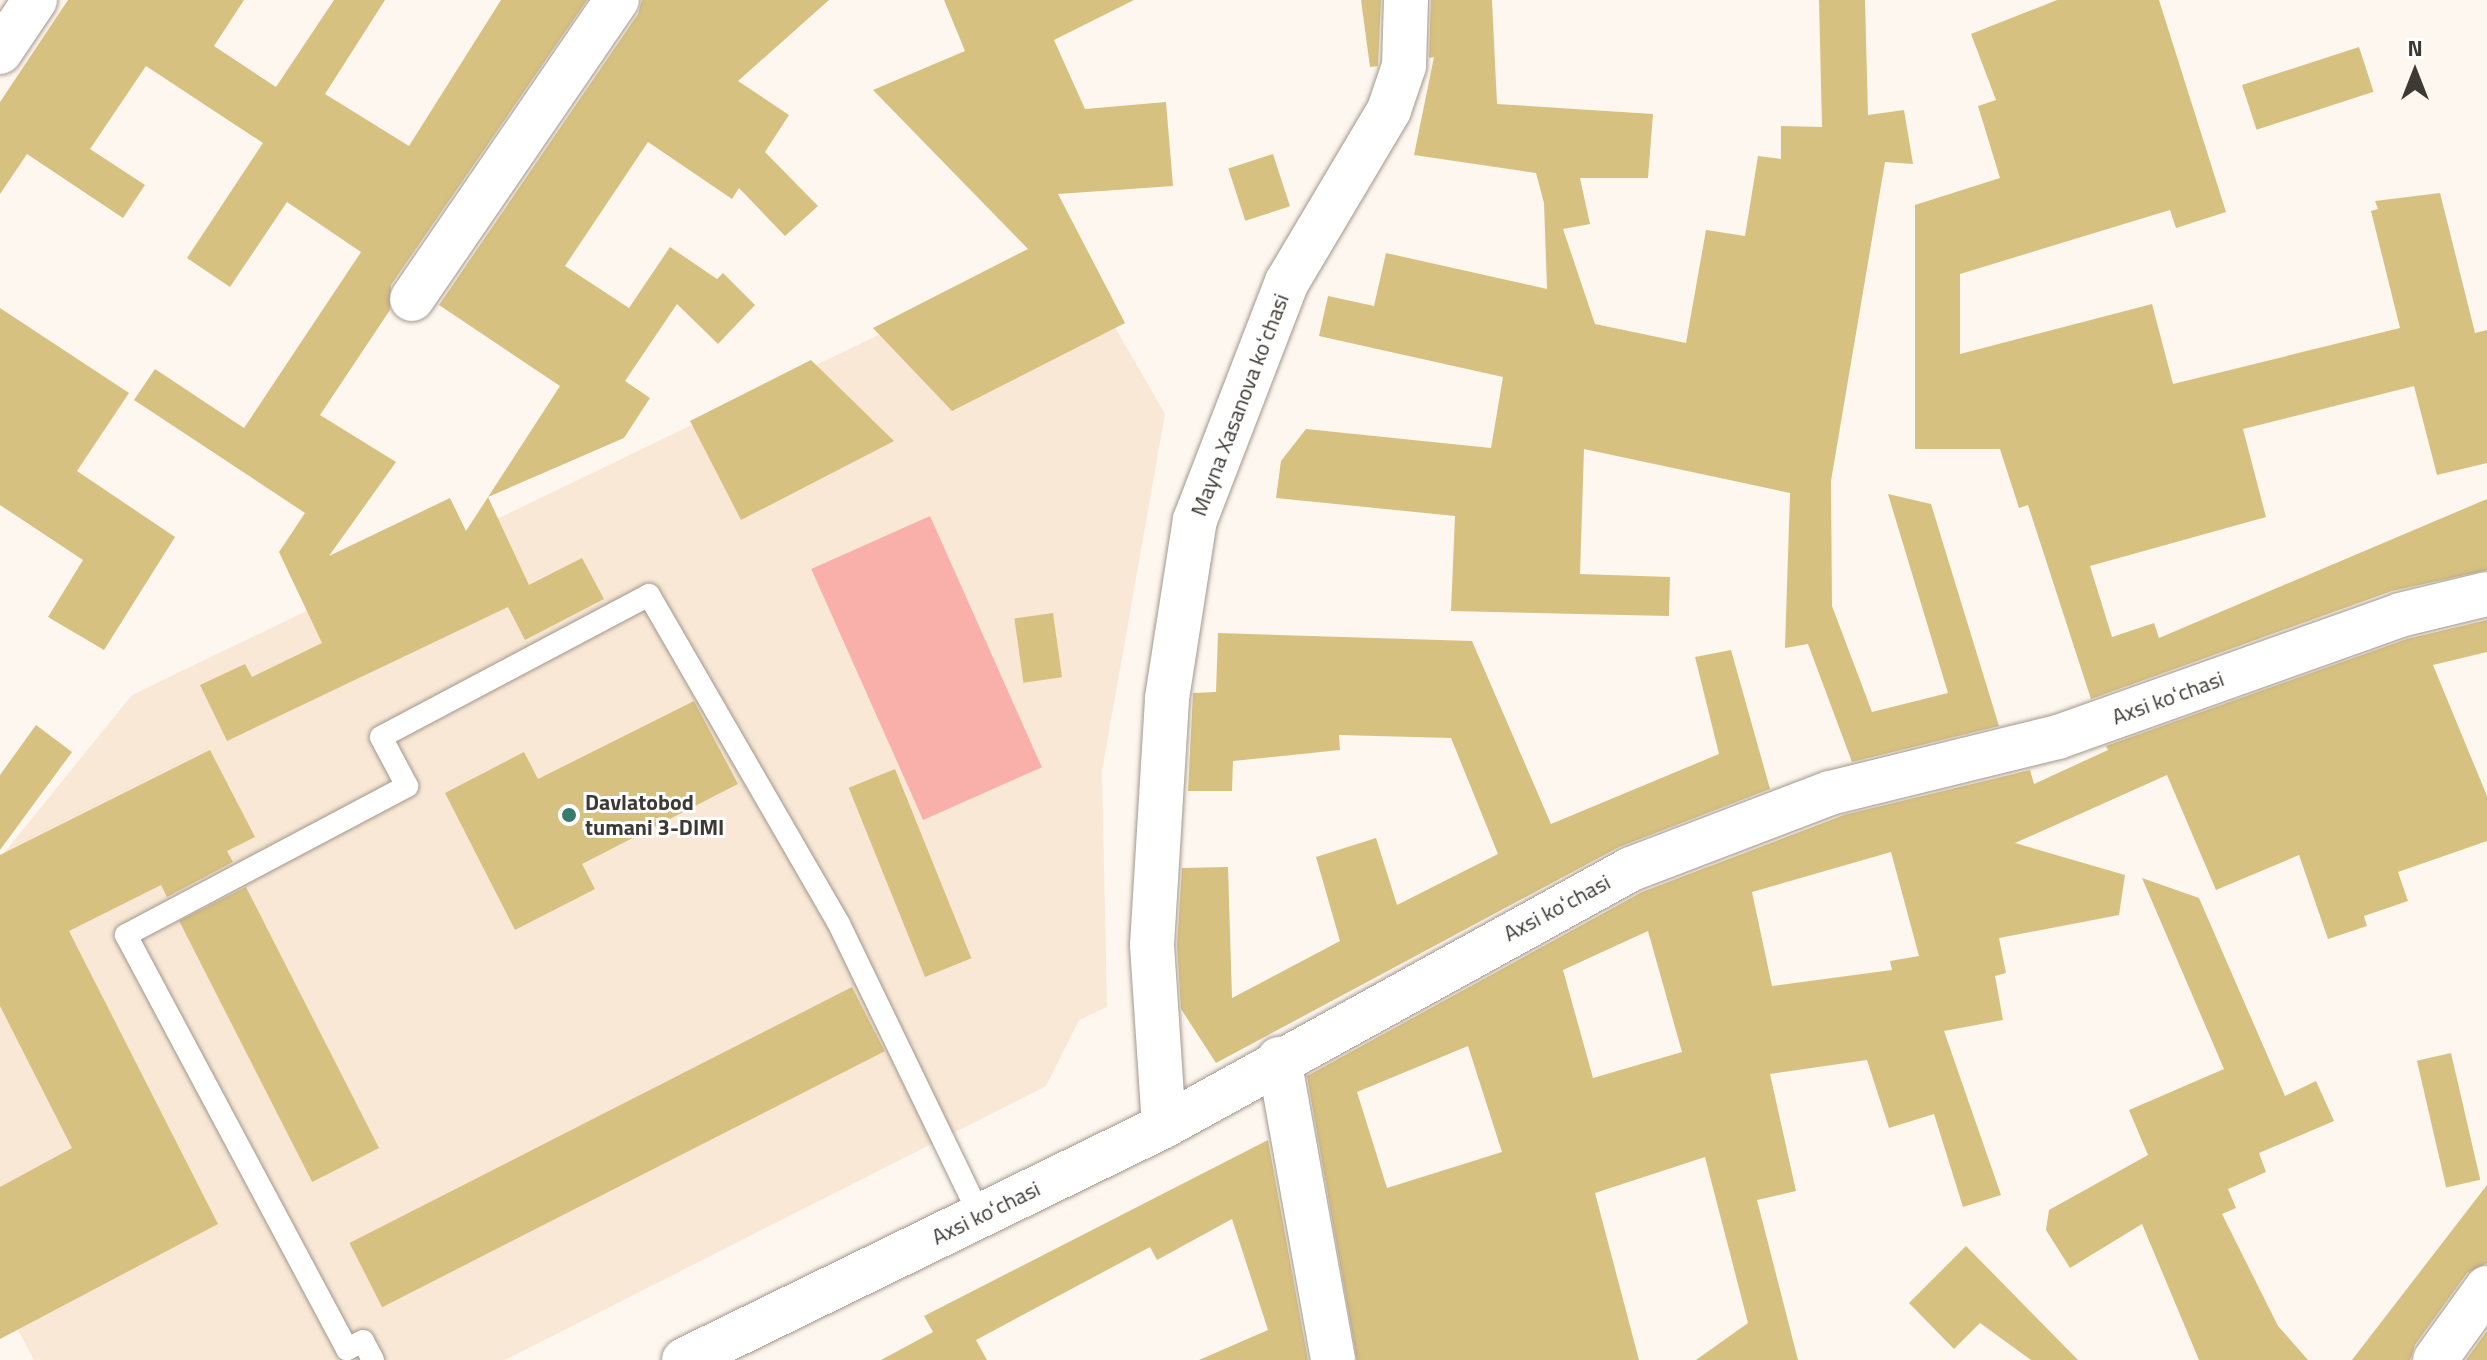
<!DOCTYPE html>
<meta charset="utf-8">
<style>
body{margin:0}
#map{position:relative;width:2487px;height:1360px;overflow:hidden;background:#fef7ef;font-family:"Titillium Web",sans-serif}
div>[style]{position:absolute}
[style*='--x']{left:calc(var(--x)*1px);top:calc(var(--y)*1px);width:calc(var(--w)*1px);rotate:calc(var(--a)*1deg)}
.built>*{inset:0;background:#f9e8d5}
.green>*{inset:0;background:#f9b0aa;transform-origin:0 0}
.building>*{inset:0;background:#d7c181;transform-origin:0 0}
.roads{filter:drop-shadow(0 0 2px #a2978c) drop-shadow(0 0 2px #a2978c)}
.lane>*{height:22px;margin:-11px;padding:0 11px;transform-origin:11px;border-radius:11px;background:#fff}
.street>*{height:44px;margin:-22px;padding:0 22px;transform-origin:22px;border-radius:22px;background:#fff}
.secondary>*{height:44px;margin:-22px;padding:0 22px;transform-origin:22px;border-radius:22px;background:#fff}
.dots>*{width:22px;height:22px;translate:-50% -50%;box-sizing:border-box;border:4px solid #fff;border-radius:50%}
span{translate:-50% -50%;white-space:nowrap;text-align:center;line-height:1.15;-webkit-text-stroke:6px #fff;paint-order:stroke}
.street-label{font-size:22px;color:#3d3934}
.poi-label{font-size:22px;color:#3d3934;font-weight:700}
.left{translate:0 -50%;text-align:left}
.north{position:absolute;left:2375px;top:32px;width:80px;height:80px;-webkit-text-stroke:6px #fff;paint-order:stroke;rotate:0deg;font-size:22px;font-weight:700;line-height:32px;text-align:center;color:#3d3934}
.north::after{content:'';display:block;margin:auto;width:28px;height:36px;background:#3d3934;clip-path:polygon(50% 0,100% 100%,50% 72%,0 100%)}
</style>
<div id="map">
<div class="built">
<div style="clip-path:polygon(1067px 244px,1165px 414px,1102px 771px,1107px 1007px,1079px 1020px,1046px 1086px,505px 1360px,34px 1360px,0 1296px,0 858px,132px 695px)"></div>
</div>
<div class="green">
<div style="left:930px;top:516px;width:275px;height:130px;rotate:66deg"></div>
</div>
<div class="building">
<div style="clip-path:polygon(68px 0,244px 0,214px 46px,276px 87px,334px 0,385px 0,325px 94px,409px 146px,501px 0,587px 0,391px 285px,390px 310px,320px 415px,396px 462px,329px 556px,450px 498px,466px 531px,560px 386px,439px 305px,638px 14px,642px 0,829px 0,738px 81px,789px 115px,765px 152px,818px 206px,785px 236px,739px 188px,732px 199px,648px 142px,565px 266px,629px 308px,670px 247px,717px 279px,723px 273px,755px 305px,718px 344px,677px 304px,625px 381px,650px 398px,624px 438px,488px 497px,529px 585px,582px 558px,604px 599px,525px 640px,508px 607px,227px 741px,200px 685px,245px 664px,252px 677px,322px 643px,279px 552px,305px 513px,134px 400px,155px 369px,244px 428px,361px 252px,287px 202px,230px 287px,187px 258px,263px 143px,146px 66px,90px 149px,145px 185px,123px 218px,27px 154px,0 194px,0 102px)"></div>
<div style="clip-path:polygon(944px 0,1134px 0,1054px 40px,1085px 109px,1166px 102px,1173px 186px,1058px 194px,1125px 323px,952px 411px,873px 328px,1028px 249px,873px 90px,965px 51px)"></div>
<div style="clip-path:polygon(1361px 0,1381px 0,1378px 66px,1370px 67px)"></div>
<div style="clip-path:polygon(1431px 0,1492px 0,1497px 104px,1653px 114px,1648px 178px,1580px 178px,1590px 224px,1563px 229px,1595px 324px,1686px 343px,1706px 230px,1745px 236px,1758px 156px,1781px 159px,1781px 126px,1822px 127px,1819px 0,1865px 0,1868px 115px,1904px 110px,1913px 164px,1885px 162px,1831px 481px,1832px 606px,1872px 712px,1948px 693px,1888px 494px,1931px 504px,1999px 726px,1852px 762px,1808px 644px,1785px 648px,1790px 493px,1584px 449px,1580px 574px,1670px 577px,1669px 616px,1451px 611px,1455px 516px,1276px 498px,1281px 461px,1306px 429px,1491px 448px,1503px 377px,1319px 336px,1328px 296px,1374px 306px,1386px 253px,1547px 289px,1544px 203px,1536px 173px,1414px 155px,1434px 57px,1429px 58px)"></div>
<div style="clip-path:polygon(2057px 0,2159px 0,2226px 212px,2176px 228px,2170px 210px,1960px 274px,1960px 354px,2152px 304px,2173px 384px,2400px 328px,2371px 211px,2378px 209px,2375px 201px,2440px 193px,2475px 333px,2487px 330px,2487px 463px,2437px 475px,2414px 386px,2243px 429px,2266px 517px,2090px 566px,2112px 637px,2154px 623px,2159px 638px,2487px 499px,2487px 570px,2392px 591px,2091px 699px,2028px 505px,2019px 508px,2000px 449px,1915px 449px,1915px 205px,2000px 178px,1978px 106px,1996px 100px,1971px 34px)"></div>
<div style="left:2359px;top:47px;width:47px;height:123px;rotate:72deg"></div>
<div style="left:1273px;top:154px;width:55px;height:47px;rotate:72deg"></div>
<div style="clip-path:polygon(0 308px,129px 393px,77px 471px,175px 537px,104px 650px,48px 617px,83px 560px,0 505px)"></div>
<div style="clip-path:polygon(811px 360px,894px 441px,741px 520px,690px 421px)"></div>
<div style="left:1053px;top:613px;width:65px;height:39px;rotate:82deg"></div>
<div style="clip-path:polygon(evenodd,2487px 620px,2487px 652px,2433px 665px,2487px 796px,2487px 841px,2398px 872px,2408px 901px,2364px 916px,2367px 926px,2328px 939px,2299px 855px,2216px 890px,2167px 775px,2015px 843px,2125px 875px,2119px 915px,1999px 938px,2006px 973px,1995px 976px,2003px 1020px,1944px 1031px,2001px 1195px,1963px 1207px,1934px 1114px,1889px 1128px,1867px 1060px,1770px 1074px,1796px 1191px,1757px 1200px,1798px 1360px,1696px 1360px,1748px 1323px,1705px 1157px,1595px 1193px,1639px 1360px,1357px 1360px,1307px 1076px,1642px 892px,1844px 815px,2030px 770px,2034px 784px,2108px 750px,2106px 746px,2407px 639px,2487px 620px,1891px 852px,1919px 956px,1890px 961px,1892px 970px,1772px 986px,1752px 892px,1891px 852px,2487px 620px,1648px 931px,1682px 1052px,1593px 1078px,1563px 970px,1648px 931px,2487px 620px,1468px 1046px,1502px 1152px,1387px 1188px,1357px 1092px,1468px 1046px)"></div>
<div style="clip-path:polygon(1218px 633px,1472px 641px,1551px 824px,1719px 754px,1695px 657px,1731px 650px,1770px 789px,1619px 847px,1216px 1063px,1181px 1009px,1177px 945px,1182px 868px,1228px 867px,1232px 998px,1340px 941px,1316px 857px,1376px 838px,1397px 905px,1498px 854px,1451px 738px,1339px 735px,1340px 750px,1233px 761px,1232px 791px,1188px 791px,1193px 693px,1216px 692px)"></div>
<div style="clip-path:polygon(694px 701px,738px 784px,582px 864px,595px 889px,515px 930px,445px 793px,524px 752px,538px 779px)"></div>
<div style="clip-path:polygon(36px 725px,72px 752px,0 850px,0 775px)"></div>
<div style="clip-path:polygon(210px 750px,255px 837px,227px 851px,233px 862px,167px 897px,161px 885px,69px 931px,218px 1224px,0 1339px,0 1187px,72px 1148px,0 1006px,0 855px)"></div>
<div style="left:895px;top:769px;width:204px;height:50px;rotate:68deg"></div>
<div style="clip-path:polygon(2142px 878px,2199px 898px,2285px 1096px,2316px 1081px,2334px 1121px,2259px 1153px,2266px 1172px,2228px 1189px,2236px 1208px,2222px 1214px,2278px 1326px,2308px 1360px,2199px 1360px,2142px 1224px,2070px 1268px,2046px 1230px,2049px 1210px,2148px 1155px,2129px 1110px,2224px 1069px)"></div>
<div style="left:246px;top:887px;width:293px;height:75px;rotate:63deg"></div>
<div style="left:852px;top:987px;width:72px;height:564px;rotate:63deg"></div>
<div style="left:2451px;top:1053px;width:130px;height:35px;rotate:77deg"></div>
<div style="clip-path:polygon(1268px 1140px,1308px 1360px,1199px 1360px,1268px 1330px,1232px 1219px,1157px 1260px,1150px 1247px,976px 1340px,987px 1360px,881px 1360px,933px 1332px,924px 1316px)"></div>
<div style="clip-path:polygon(2487px 1185px,2487px 1263px,2467px 1273px,2415px 1345px,2410px 1360px,2352px 1360px)"></div>
<div style="clip-path:polygon(1966px 1246px,2078px 1360px,2031px 1360px,1980px 1323px,1954px 1349px,1909px 1303px)"></div>
<div style="clip-path:polygon(2487px 1331px,2487px 1360px,2466px 1360px)"></div>
</div>
<div class="roads">
<div class="lane">
<div style="--x:373;--y:1360;--w:21;--a:-118"></div>
<div style="--x:363;--y:1341;--w:18;--a:153"></div>
<div style="--x:347;--y:1349;--w:469;--a:-118.1"></div>
<div style="--x:126;--y:935;--w:318;--a:-27.9"></div>
<div style="--x:407;--y:786;--w:55;--a:-118"></div>
<div style="--x:381;--y:737;--w:303;--a:-27.9"></div>
<div style="--x:649;--y:595;--w:380;--a:60"></div>
<div style="--x:839;--y:924;--w:324;--a:64.2"></div>
</div>
<div class="street">
<div style="--x:0;--y:52;--w:63;--a:-56.1"></div>
<div style="--x:412;--y:299;--w:363;--a:-55.6"></div>
<div style="--x:1279;--y:1059;--w:306;--a:79.8"></div>
<div style="--x:1164;--y:1126;--w:181;--a:-93.8"></div>
<div style="--x:1152;--y:945;--w:247;--a:-86.5"></div>
<div style="--x:1167;--y:698;--w:180;--a:-81.1"></div>
<div style="--x:1195;--y:520;--w:255;--a:-68.9"></div>
<div style="--x:1287;--y:282;--w:200;--a:-59.3"></div>
<div style="--x:1389;--y:110;--w:46;--a:-71.2"></div>
<div style="--x:1404;--y:66;--w:66;--a:-88.3"></div>
<div style="--x:2435;--y:1360;--w:89;--a:-54.2"></div>
</div>
<div class="secondary">
<div style="--x:684;--y:1360;--w:534;--a:-25.99"></div>
<div style="--x:1164;--y:1126;--w:533;--a:-28.82"></div>
<div style="--x:1631;--y:869;--w:213;--a:-20.9"></div>
<div style="--x:1830;--y:793;--w:235;--a:-13.8"></div>
<div style="--x:2058;--y:737;--w:363;--a:-19.6"></div>
<div style="--x:2400;--y:615;--w:89;--a:-13.6"></div>
</div>
</div>
<div class="dots">
<div style="left:569px;top:815px;background:#377b6f"></div>
</div>
<div class="street-label">
<span style="left:1240px;top:405px;rotate:-69deg">Mayna Xasanova koʻchasi</span>
<span style="left:2168px;top:698px;rotate:-20deg">Axsi koʻchasi</span>
<span style="left:1557px;top:908px;rotate:-28deg">Axsi koʻchasi</span>
<span style="left:986px;top:1213px;rotate:-26deg">Axsi koʻchasi</span>
</div>
<div class="poi-label">
<span class="left" style="left:585px;top:815px">Davlatobod<br>tumani 3-DIMI</span>
</div>
<div class="north">N</div>
</div>
